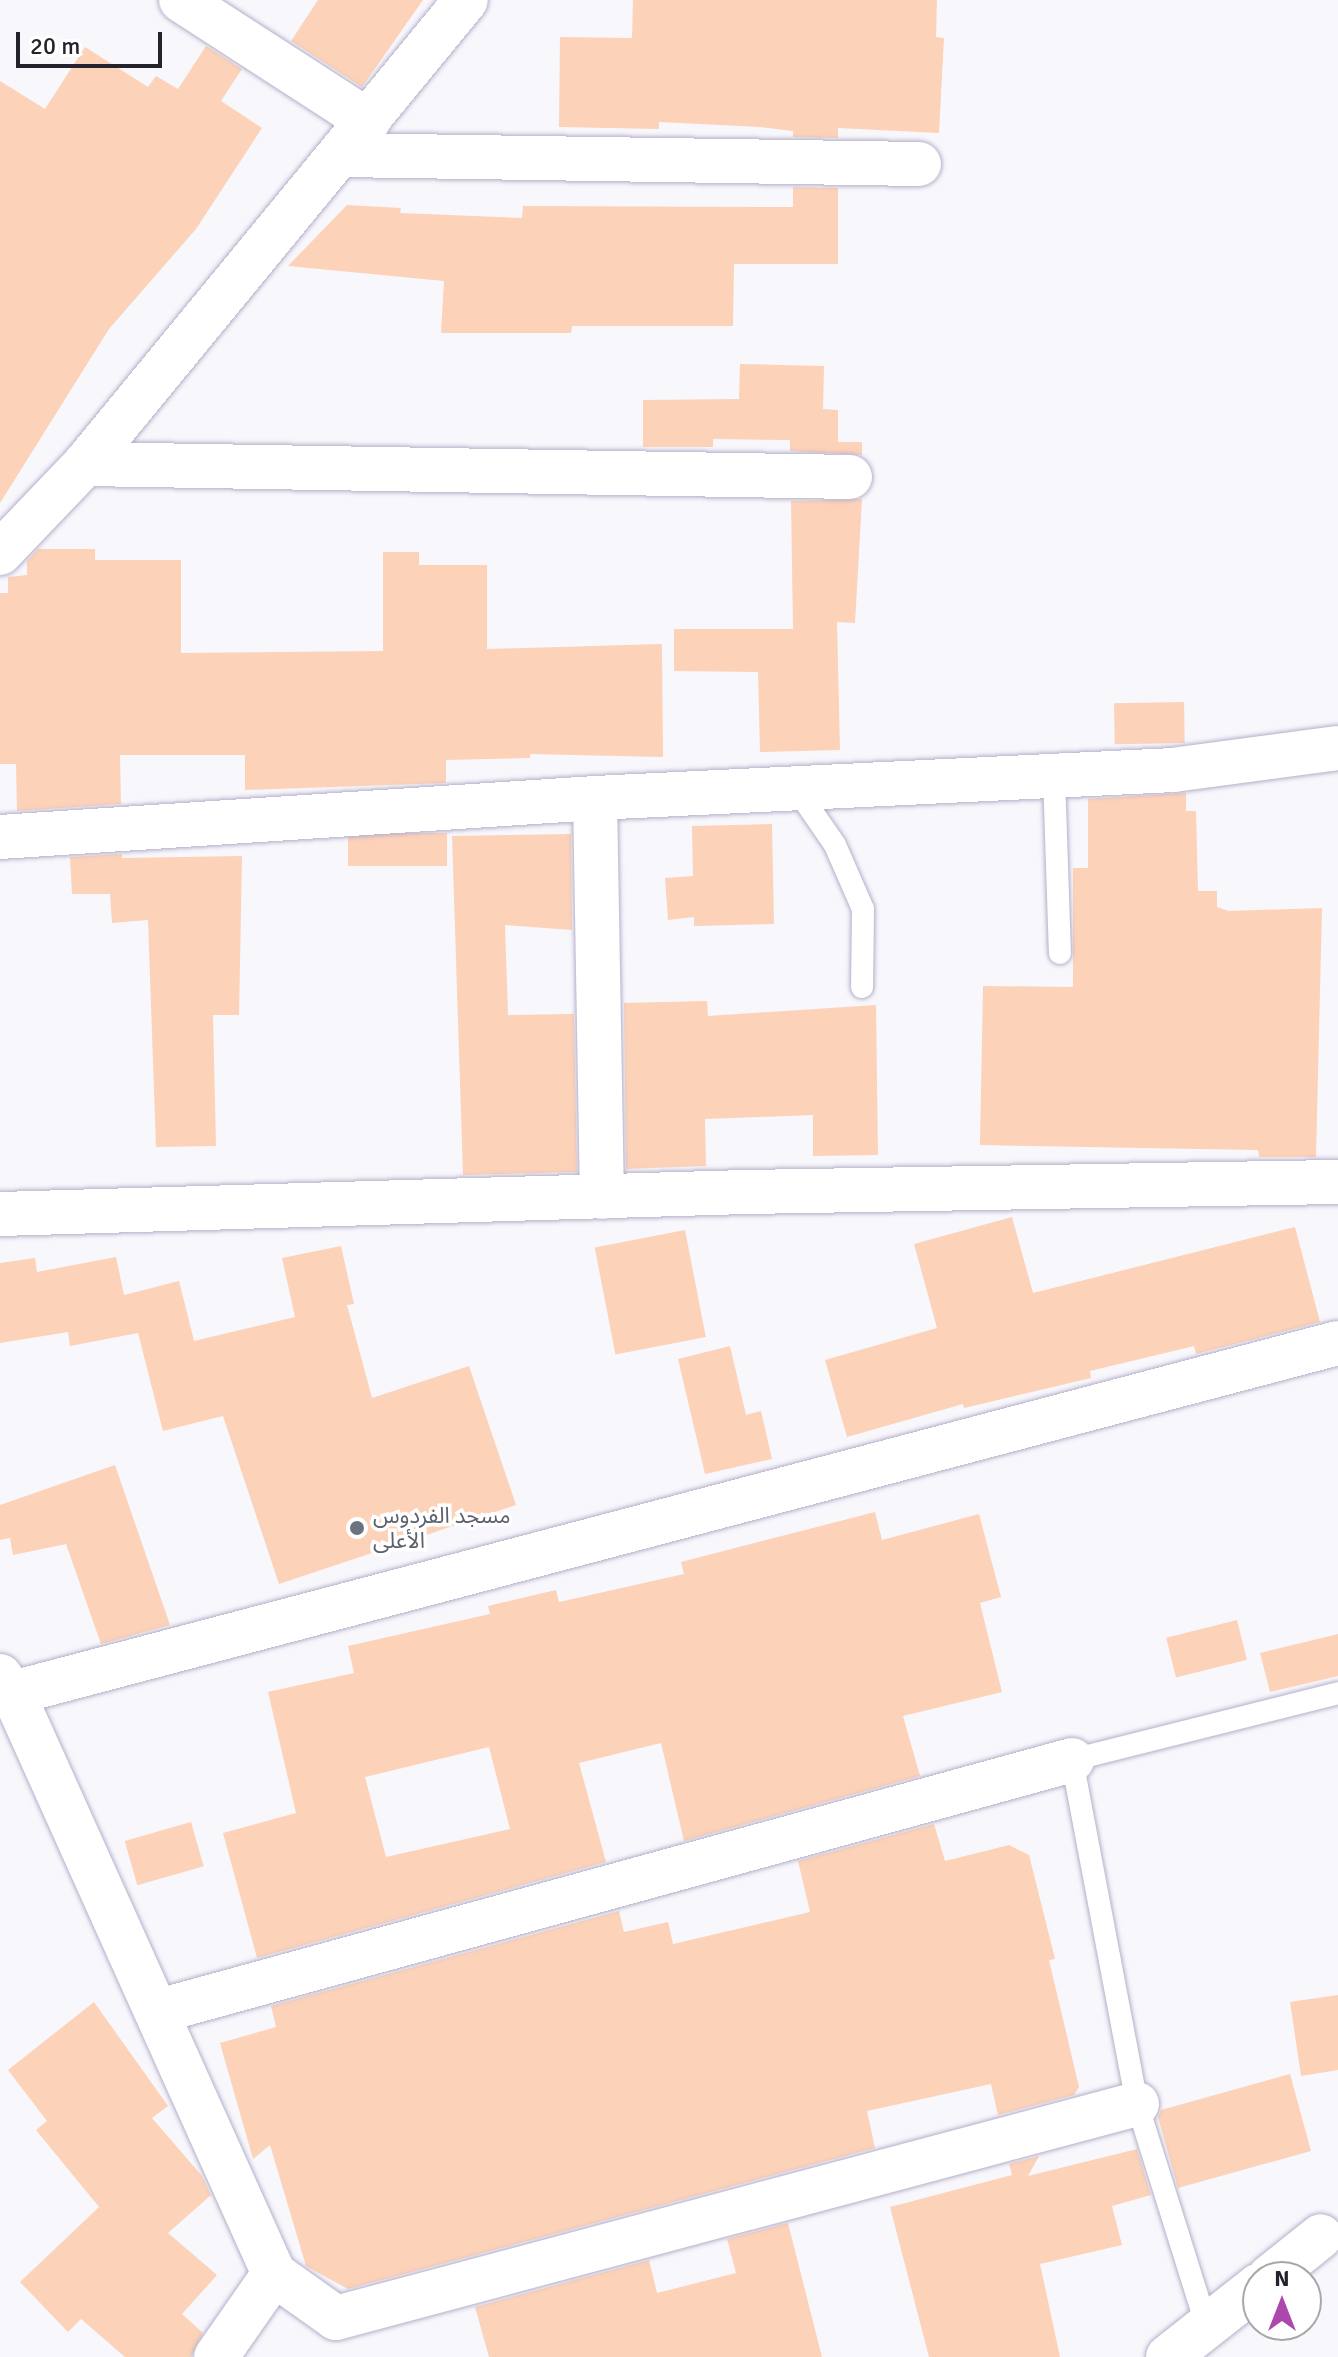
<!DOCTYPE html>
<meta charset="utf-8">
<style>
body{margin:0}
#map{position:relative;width:1338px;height:2357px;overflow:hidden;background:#f8f7fc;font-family:Signika,"Noto Sans Arabic",sans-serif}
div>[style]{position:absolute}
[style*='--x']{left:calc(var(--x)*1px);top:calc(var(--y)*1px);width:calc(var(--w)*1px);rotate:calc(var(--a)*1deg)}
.building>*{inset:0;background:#fcd2b9;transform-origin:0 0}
.roads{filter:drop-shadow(0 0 2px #b5afca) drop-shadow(0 0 2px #b5afca)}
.lane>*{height:22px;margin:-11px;padding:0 11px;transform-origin:11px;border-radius:11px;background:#fff}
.street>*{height:44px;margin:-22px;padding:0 22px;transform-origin:22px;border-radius:22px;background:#fff}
.dots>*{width:22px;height:22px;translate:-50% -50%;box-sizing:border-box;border:4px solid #fff;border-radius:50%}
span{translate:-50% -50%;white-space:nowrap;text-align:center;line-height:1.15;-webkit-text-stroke:7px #fff;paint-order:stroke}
.worship-label{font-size:22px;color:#5b616d}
.left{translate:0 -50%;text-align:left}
.north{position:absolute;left:1242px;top:2261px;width:80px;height:80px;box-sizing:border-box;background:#fff;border:2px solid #a7a7ab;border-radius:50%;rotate:0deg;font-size:22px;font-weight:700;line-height:32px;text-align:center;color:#24222c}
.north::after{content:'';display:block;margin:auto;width:28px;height:36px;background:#ac48ad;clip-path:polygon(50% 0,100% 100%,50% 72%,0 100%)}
.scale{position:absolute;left:16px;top:32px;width:146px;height:36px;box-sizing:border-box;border:4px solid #24222c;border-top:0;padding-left:10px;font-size:24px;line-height:28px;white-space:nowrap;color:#24222c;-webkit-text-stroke:6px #fff;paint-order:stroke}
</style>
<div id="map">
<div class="building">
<div style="clip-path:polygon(318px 0,423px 0,362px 87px,291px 41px)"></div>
<div style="clip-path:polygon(633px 0,937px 0,936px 37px,944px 38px,939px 133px,838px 128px,838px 138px,793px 137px,793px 131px,760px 127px,659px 122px,659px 129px,559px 127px,560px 37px,632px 38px)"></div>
<div style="clip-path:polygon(206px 46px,242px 69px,221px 101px,262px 128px,196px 229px,109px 329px,0 503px,0 81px,45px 109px,85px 47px,148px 87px,156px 76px,178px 89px)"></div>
<div style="clip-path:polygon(793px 187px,838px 188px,838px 264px,734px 264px,733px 326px,572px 326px,571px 333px,441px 333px,444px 281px,288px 266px,347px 205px,401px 208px,400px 213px,522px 218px,523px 206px,793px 207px)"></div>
<div style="clip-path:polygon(740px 364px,824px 366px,823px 409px,838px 410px,838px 442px,862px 442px,862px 455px,790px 451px,790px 440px,713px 439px,713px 447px,643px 447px,643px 400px,739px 399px)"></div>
<div style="clip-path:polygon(862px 499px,855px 623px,837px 622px,840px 750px,760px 752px,758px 672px,674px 671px,674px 629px,793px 629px,791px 501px)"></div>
<div style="clip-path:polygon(38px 549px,95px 549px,95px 560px,181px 560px,181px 653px,383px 651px,383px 552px,419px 552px,419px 565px,487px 565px,487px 649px,662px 644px,663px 757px,530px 754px,530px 758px,446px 760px,446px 783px,245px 790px,245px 755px,120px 755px,121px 804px,17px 811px,16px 764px,0 764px,0 593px,8px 593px,8px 577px,27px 575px,27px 561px)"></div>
<div style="left:1184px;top:702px;width:41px;height:70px;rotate:89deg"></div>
<div style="clip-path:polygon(1186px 793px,1186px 811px,1196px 811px,1198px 891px,1217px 891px,1217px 907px,1229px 911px,1322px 908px,1316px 1157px,1259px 1157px,1258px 1150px,980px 1145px,983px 986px,1073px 987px,1073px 868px,1088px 868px,1088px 799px)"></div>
<div style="clip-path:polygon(772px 824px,774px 924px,694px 926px,694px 917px,668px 920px,665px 878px,693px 876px,692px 826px)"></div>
<div style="left:447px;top:833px;width:33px;height:99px;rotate:90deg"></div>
<div style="clip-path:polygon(571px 834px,572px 930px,505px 925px,508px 1015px,574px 1014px,577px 1172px,463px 1175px,452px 836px)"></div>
<div style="clip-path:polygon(122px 854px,122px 858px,242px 856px,239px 1015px,213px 1015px,216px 1146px,156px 1147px,148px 920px,112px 923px,110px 894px,72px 894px,70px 857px)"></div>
<div style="clip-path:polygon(707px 1001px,708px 1016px,876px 1005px,878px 1155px,813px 1156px,813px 1115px,705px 1119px,706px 1166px,626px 1169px,624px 1003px)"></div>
<div style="clip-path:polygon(1012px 1217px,1033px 1293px,1295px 1227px,1320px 1322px,1196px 1354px,1194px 1346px,1090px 1371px,1091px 1378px,964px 1408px,963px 1404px,847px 1437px,825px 1360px,937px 1328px,914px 1244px)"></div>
<div style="left:685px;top:1230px;width:109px;height:92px;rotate:79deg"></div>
<div style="clip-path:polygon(341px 1246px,354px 1304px,347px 1305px,372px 1398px,469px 1366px,516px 1505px,279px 1584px,223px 1416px,163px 1431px,138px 1333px,70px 1346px,68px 1332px,0 1343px,0 1263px,35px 1258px,37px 1272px,116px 1257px,124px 1295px,179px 1281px,194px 1341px,295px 1317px,282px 1258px)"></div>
<div style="clip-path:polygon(730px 1346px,746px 1415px,761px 1411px,772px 1459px,705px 1474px,678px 1359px)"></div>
<div style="clip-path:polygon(115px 1465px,170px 1625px,101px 1644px,66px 1544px,13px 1555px,10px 1538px,0 1540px,0 1505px)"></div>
<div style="clip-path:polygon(evenodd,875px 1512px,882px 1540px,979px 1514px,1001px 1597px,980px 1603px,1002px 1692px,903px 1716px,920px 1776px,684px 1841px,661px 1743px,579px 1763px,606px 1862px,257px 1958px,223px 1833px,296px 1813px,268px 1692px,354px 1673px,348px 1646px,490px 1614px,488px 1606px,556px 1590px,559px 1602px,684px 1574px,681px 1562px,875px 1512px,489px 1747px,510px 1829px,386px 1857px,365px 1777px,489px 1747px)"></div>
<div style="left:1237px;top:1620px;width:41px;height:73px;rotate:76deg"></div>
<div style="clip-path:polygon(1338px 1634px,1338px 1676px,1270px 1692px,1260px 1653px)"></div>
<div style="left:191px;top:1822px;width:46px;height:69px;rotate:74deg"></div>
<div style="clip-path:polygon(934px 1824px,945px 1861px,1009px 1845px,1029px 1855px,1055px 1959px,1049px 1960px,1079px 2087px,1074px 2095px,998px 2115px,991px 2084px,867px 2111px,875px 2148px,348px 2289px,306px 2266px,270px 2145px,253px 2159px,220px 2043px,276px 2027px,271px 2006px,619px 1911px,624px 1932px,668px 1922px,673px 1944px,810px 1912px,798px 1861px)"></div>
<div style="clip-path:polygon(1338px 1995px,1338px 2070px,1301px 2076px,1290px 2002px)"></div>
<div style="clip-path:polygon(94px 2002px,168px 2106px,152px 2118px,202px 2176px,211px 2195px,168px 2233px,217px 2275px,182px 2314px,203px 2333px,191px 2357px,125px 2357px,81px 2319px,68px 2332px,20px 2282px,99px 2207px,36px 2130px,47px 2121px,8px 2070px)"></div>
<div style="clip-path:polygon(1290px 2074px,1311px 2151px,1178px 2188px,1158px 2117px,1161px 2110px)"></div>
<div style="clip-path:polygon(1137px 2149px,1151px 2195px,1112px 2206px,1122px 2245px,1040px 2264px,1060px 2357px,929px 2357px,890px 2207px,1012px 2175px,1009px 2164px,1039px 2156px,1028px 2176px)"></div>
<div style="clip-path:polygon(788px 2223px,822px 2357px,489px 2357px,475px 2307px,649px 2260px,657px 2293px,736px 2273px,727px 2239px)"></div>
</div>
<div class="roads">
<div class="lane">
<div style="--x:1054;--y:775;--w:178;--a:88.1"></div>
<div style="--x:795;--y:787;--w:70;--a:55.4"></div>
<div style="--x:835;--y:845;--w:70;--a:66.4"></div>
<div style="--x:863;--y:909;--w:78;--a:90.7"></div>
<div style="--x:1207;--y:2327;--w:234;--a:-107.4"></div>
<div style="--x:1137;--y:2104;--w:350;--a:-100.7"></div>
<div style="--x:1072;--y:1760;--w:274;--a:-14.1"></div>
</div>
<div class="street">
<div style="--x:181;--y:0;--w:223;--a:32.9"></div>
<div style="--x:340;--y:155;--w:579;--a:0.89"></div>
<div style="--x:85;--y:464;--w:765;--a:0.97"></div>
<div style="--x:0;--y:553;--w:123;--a:-46.3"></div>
<div style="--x:85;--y:464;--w:600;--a:-50.61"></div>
<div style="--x:595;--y:798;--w:399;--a:89"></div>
<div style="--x:0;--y:837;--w:596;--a:-3.75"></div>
<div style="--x:595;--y:798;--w:579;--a:-2.77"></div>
<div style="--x:1173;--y:770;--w:166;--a:-7.6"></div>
<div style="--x:0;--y:1214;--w:746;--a:-1.69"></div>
<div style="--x:746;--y:1192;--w:592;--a:-0.97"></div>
<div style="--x:0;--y:1676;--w:21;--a:53"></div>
<div style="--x:13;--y:1693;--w:637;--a:65.81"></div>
<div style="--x:274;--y:2274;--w:76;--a:35.4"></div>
<div style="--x:336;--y:2318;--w:829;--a:-14.96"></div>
<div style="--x:13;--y:1693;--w:1370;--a:-14.8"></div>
<div style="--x:159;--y:2011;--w:947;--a:-15.37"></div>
<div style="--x:1270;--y:2277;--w:65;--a:-38.8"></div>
<div style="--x:216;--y:2357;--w:101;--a:-55.1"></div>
<div style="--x:1168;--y:2357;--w:115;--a:-38.3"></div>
</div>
</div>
<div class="dots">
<div style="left:357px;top:1528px;background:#6b7280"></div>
</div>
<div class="worship-label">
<span class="left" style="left:373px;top:1528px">مسجد الفردوس<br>الأعلى</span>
</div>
<div class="north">N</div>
<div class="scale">20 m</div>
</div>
